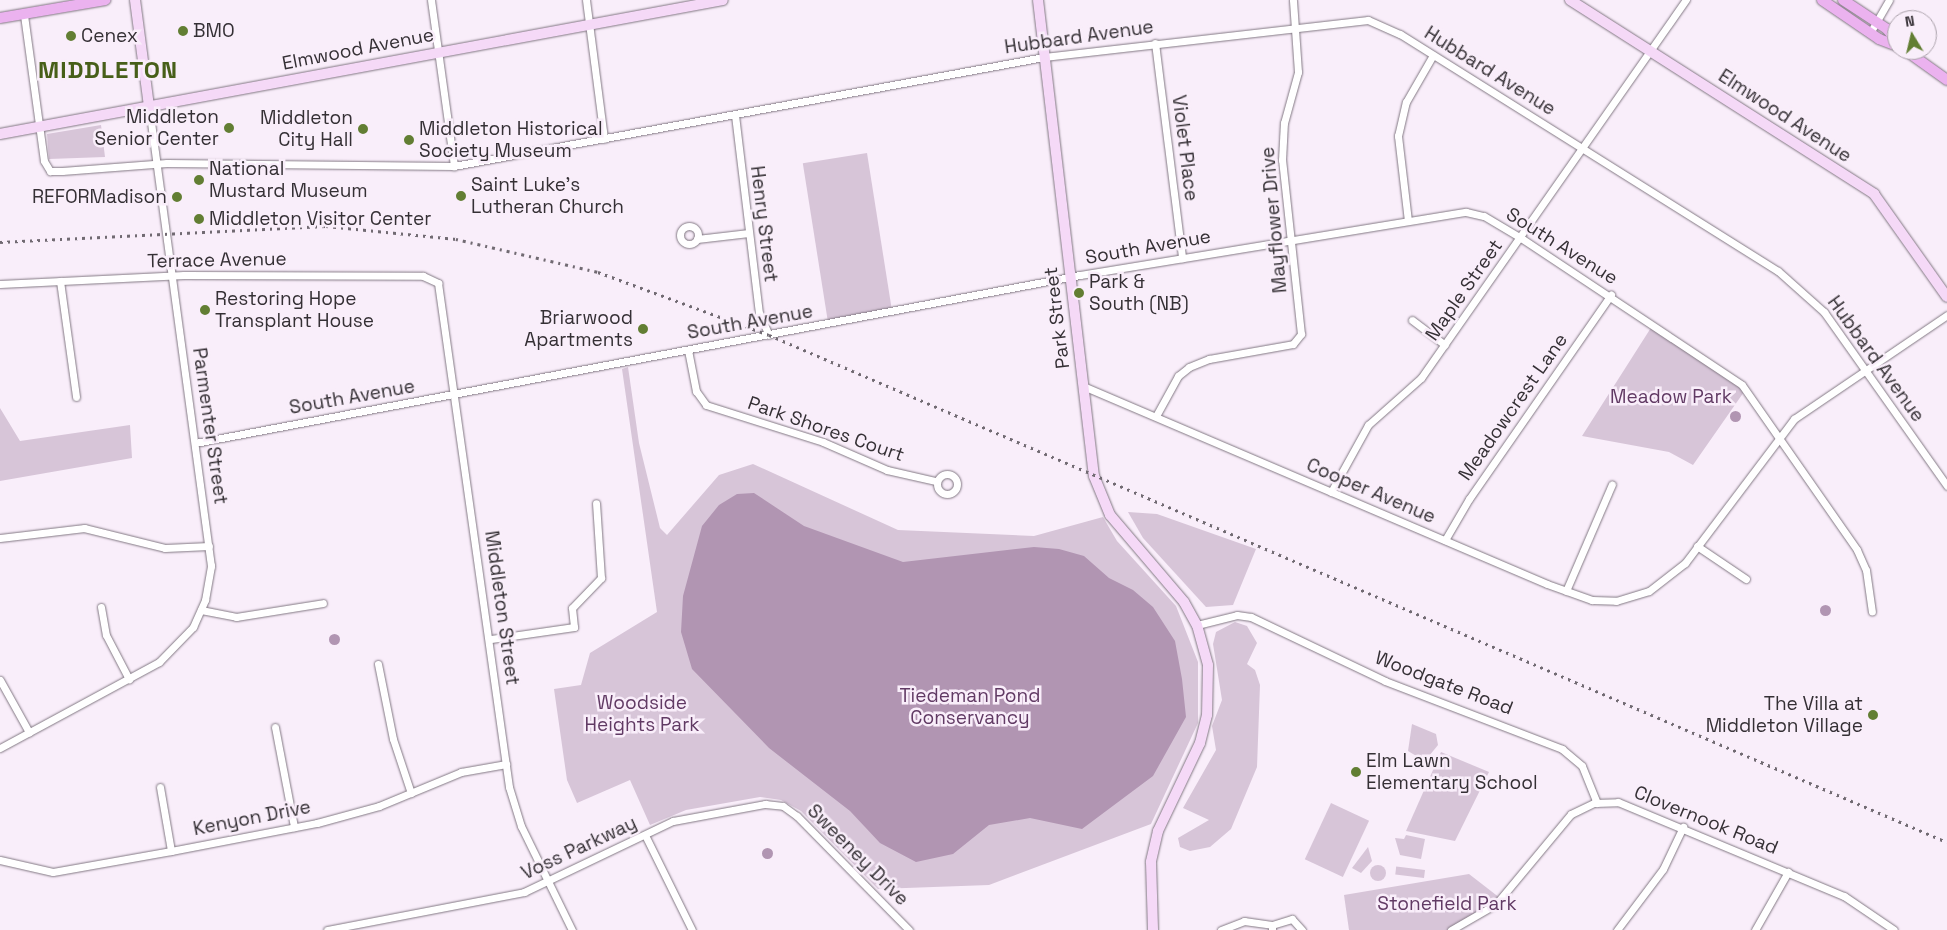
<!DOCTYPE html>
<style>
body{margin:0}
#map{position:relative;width:1947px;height:930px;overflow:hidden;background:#f9eefa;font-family:"Space Grotesk",sans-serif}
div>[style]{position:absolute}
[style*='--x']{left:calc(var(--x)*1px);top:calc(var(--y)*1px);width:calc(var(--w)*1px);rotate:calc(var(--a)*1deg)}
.green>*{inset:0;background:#d7c5d8;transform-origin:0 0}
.round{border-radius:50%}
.water>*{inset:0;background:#b195b2}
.roads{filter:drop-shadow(0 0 1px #827883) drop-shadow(0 0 1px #827883)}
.street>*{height:7px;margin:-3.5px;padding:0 3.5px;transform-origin:3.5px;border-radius:3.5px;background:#fff}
.street>.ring{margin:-3.5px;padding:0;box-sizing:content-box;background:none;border:7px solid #fff;border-radius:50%}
.secondary>*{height:10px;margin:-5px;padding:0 5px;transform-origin:5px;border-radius:5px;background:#f5d9f7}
.primary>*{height:10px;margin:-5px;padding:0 5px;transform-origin:5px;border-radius:5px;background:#ebb2ef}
.rail>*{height:2.5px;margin-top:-1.25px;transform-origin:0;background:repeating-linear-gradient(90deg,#716a72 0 2.5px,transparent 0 7.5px)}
.dots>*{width:14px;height:14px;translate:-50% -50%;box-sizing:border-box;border:2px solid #f9eefa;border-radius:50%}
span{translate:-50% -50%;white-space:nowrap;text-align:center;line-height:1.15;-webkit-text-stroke:5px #f9eefa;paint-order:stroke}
.poi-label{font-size:19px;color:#353035}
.left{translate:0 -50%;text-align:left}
.right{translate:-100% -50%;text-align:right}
.street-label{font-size:19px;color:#353035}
.park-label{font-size:19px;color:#613a64}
.district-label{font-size:24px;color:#475f19;font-weight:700;letter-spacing:1px}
.north{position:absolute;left:1887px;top:10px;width:50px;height:50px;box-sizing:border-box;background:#f9eefa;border:1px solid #aba2ab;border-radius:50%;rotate:351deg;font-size:14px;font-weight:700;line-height:20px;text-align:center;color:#353035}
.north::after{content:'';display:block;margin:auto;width:18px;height:22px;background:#627e33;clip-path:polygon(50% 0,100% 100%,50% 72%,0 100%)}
</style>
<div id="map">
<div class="green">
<div style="clip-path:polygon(101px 125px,105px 157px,49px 159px,47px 134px)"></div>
<div style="left:867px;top:153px;width:161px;height:65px;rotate:81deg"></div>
<div style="clip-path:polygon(1654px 323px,1746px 389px,1693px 465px,1669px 452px,1582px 436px)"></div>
<div style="clip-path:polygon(628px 367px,639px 443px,660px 528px,667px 535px,719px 475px,753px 464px,898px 530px,1034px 536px,1103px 517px,1117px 541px,1176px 606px,1198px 662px,1198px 723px,1151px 824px,989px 885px,878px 889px,801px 811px,781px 800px,760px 797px,686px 810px,650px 825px,630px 780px,577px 803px,567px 780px,554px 689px,581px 685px,590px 653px,657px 612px,622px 369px)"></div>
<div style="clip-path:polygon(0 408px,20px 441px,130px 425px,132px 458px,0 481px)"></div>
<div style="clip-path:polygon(1128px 512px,1157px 514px,1256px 549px,1233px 605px,1206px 607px,1143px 538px)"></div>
<div style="clip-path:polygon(1235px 622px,1247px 626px,1257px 643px,1247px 664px,1255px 670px,1260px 685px,1257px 767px,1231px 829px,1210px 847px,1190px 851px,1180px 847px,1178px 838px,1209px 820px,1183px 808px,1216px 750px,1212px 726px,1222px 700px,1213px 644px,1216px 632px)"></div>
<div style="clip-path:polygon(1412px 724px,1436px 734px,1438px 745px,1429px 756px,1418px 757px,1408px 751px)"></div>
<div style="clip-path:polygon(1441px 752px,1489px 772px,1455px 841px,1406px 831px)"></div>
<div style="left:1331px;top:803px;width:42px;height:62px;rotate:25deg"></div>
<div style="clip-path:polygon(1406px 835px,1425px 839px,1421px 859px,1400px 855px,1395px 838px,1404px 839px)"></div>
<div style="clip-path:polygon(1368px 847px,1372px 861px,1361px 873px,1352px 868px)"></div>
<div class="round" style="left:1370px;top:865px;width:16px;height:16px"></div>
<div style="left:1425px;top:870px;width:8px;height:29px;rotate:97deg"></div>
<div style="clip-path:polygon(1469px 874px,1500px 898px,1451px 930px,1349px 930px,1344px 895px)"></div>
</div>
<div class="water">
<div class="round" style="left:1729.5px;top:410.5px;width:11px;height:11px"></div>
<div style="clip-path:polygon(754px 493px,804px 526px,903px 562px,1034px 547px,1059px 549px,1084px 556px,1109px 578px,1133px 590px,1153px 607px,1175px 641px,1182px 679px,1186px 717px,1153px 776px,1082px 829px,1030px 818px,989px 825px,953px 854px,916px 862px,880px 843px,850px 811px,769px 748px,692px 669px,681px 632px,683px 596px,702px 526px,719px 505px,737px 494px)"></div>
<div class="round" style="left:1819.5px;top:604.5px;width:11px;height:11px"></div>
<div class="round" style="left:328.5px;top:633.5px;width:11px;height:11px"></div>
<div class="round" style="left:761.5px;top:847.5px;width:11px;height:11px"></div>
</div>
<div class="roads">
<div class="street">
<div style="--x:431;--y:0;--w:168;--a:82.1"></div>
<div style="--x:586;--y:0;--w:140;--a:82.6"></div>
<div style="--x:24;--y:15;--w:147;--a:82.2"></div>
<div style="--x:44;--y:161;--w:12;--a:59"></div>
<div style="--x:50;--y:171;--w:12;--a:0"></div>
<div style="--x:62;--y:171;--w:105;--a:-4.4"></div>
<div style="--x:167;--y:163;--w:287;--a:0.6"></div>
<div style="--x:454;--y:166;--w:600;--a:-10.47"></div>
<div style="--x:1044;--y:57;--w:326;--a:-6.5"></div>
<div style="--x:1368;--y:20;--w:35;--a:24"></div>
<div style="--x:1400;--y:34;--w:446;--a:32.1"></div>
<div style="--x:1778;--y:271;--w:62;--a:41.7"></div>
<div style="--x:1824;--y:312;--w:213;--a:54.7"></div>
<div style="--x:1870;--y:33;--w:38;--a:-60"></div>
<div style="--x:1155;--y:43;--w:217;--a:82.8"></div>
<div style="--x:735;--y:115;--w:199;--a:83.1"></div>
<div style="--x:759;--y:313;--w:24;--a:66"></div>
<div style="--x:1408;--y:221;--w:86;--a:-96.7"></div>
<div style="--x:1398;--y:136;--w:35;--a:-77"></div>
<div style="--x:1406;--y:102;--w:54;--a:-60.1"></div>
<div class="ring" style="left:680px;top:226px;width:11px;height:11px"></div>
<div style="--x:697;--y:239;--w:52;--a:-6.6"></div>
<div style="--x:60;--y:281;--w:117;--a:82.1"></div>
<div style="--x:0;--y:284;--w:184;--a:-2.8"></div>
<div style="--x:184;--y:275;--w:239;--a:0.2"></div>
<div style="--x:423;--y:276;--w:17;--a:25"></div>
<div style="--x:438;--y:283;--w:509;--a:81.98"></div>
<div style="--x:509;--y:787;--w:41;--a:72.9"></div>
<div style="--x:521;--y:826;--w:116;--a:63.9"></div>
<div style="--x:1412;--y:320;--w:41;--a:37.1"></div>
<div style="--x:688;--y:350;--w:42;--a:79"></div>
<div style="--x:696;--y:391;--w:17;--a:54"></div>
<div style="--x:706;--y:405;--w:123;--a:17.5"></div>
<div style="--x:823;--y:442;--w:70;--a:23.6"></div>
<div style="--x:887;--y:470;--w:49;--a:12.9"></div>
<div style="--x:1083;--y:386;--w:504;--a:23.11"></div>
<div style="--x:1547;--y:584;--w:48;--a:19.6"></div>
<div style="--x:1592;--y:600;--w:24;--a:2"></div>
<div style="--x:1616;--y:601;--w:34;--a:-17"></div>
<div style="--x:1649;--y:591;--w:46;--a:-37.9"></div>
<div style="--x:1685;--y:563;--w:181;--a:-52.9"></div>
<div style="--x:1794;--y:419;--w:185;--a:-34.2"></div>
<div style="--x:1156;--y:416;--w:46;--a:-61.2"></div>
<div style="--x:1178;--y:376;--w:14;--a:-39"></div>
<div style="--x:1189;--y:367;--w:22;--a:-22"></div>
<div style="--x:1209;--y:359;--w:85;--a:-10.1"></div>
<div style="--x:1293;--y:344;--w:13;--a:-51"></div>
<div style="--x:1301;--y:334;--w:175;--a:-96.2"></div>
<div style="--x:1282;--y:160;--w:37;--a:-87"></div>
<div style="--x:1284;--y:123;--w:53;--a:-74.6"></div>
<div style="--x:1298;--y:72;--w:72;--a:-94"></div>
<div style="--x:195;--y:443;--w:901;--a:-10.75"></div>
<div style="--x:1080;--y:275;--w:391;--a:-9.3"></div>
<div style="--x:1466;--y:212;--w:18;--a:13"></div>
<div style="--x:1484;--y:216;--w:43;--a:30.7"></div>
<div style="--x:1521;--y:238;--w:265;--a:33.6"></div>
<div style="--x:1742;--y:385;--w:201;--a:55.1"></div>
<div style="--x:1857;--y:550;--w:22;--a:66"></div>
<div style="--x:1866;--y:570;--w:42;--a:81.9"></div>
<div class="ring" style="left:937px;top:474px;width:13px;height:13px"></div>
<div style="--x:1331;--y:492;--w:77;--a:-61.1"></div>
<div style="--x:1368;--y:425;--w:71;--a:-41.6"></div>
<div style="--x:1421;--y:378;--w:462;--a:-55"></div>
<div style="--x:0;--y:538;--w:85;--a:-6.8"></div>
<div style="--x:84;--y:528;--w:83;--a:13.9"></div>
<div style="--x:165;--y:548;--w:44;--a:-2.6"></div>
<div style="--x:1445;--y:540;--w:48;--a:-59.7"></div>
<div style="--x:1469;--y:499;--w:249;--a:-55.2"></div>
<div style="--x:1697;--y:546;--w:59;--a:34"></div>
<div style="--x:1566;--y:591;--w:116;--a:-66.7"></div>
<div style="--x:101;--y:607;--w:28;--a:80"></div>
<div style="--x:106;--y:635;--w:50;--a:62.4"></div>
<div style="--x:201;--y:610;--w:36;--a:11"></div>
<div style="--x:236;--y:617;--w:88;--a:-9.1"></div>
<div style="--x:1197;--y:625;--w:41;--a:-14"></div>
<div style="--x:1237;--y:615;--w:14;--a:8"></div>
<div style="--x:1251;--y:617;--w:148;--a:25.5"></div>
<div style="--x:1385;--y:681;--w:190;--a:21"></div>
<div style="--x:1562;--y:749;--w:26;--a:40"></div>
<div style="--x:1582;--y:766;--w:40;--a:68"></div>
<div style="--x:491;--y:639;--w:84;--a:-8.2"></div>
<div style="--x:574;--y:627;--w:19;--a:-96"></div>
<div style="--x:572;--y:608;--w:42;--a:-46"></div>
<div style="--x:601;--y:578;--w:75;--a:-93.8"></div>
<div style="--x:378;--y:664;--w:76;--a:78.7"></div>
<div style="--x:393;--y:739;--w:57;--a:71.6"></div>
<div style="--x:0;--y:680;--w:60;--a:60.9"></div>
<div style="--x:275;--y:727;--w:102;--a:79.2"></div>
<div style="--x:0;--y:748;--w:181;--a:-28.4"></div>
<div style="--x:159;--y:662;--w:49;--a:-45.8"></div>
<div style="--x:193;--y:627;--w:30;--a:-66"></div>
<div style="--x:205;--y:600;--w:35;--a:-80"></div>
<div style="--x:211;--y:566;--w:464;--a:-97.7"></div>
<div style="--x:160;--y:787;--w:65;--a:80.2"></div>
<div style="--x:645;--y:835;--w:106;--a:63.7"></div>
<div style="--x:0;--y:860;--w:54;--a:12.8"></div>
<div style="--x:53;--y:872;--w:120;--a:-10.1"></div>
<div style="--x:171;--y:851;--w:149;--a:-10.9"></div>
<div style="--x:317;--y:823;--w:64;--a:-15.3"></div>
<div style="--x:379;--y:806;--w:89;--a:-22.5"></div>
<div style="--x:461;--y:772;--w:46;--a:-10.1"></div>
<div style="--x:1272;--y:925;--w:21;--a:-17"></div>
<div style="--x:1292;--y:919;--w:15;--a:48"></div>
<div style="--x:327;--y:930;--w:201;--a:-10.9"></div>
<div style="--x:524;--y:892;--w:165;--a:-25.5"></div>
<div style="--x:673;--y:821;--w:94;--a:-10.5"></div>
<div style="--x:765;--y:804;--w:18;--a:6"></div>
<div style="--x:783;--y:806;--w:17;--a:36"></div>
<div style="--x:797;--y:816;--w:160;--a:45.5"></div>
<div style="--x:1221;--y:930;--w:25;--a:-21"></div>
<div style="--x:1244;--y:921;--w:28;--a:8"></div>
<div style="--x:1272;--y:925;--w:5;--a:90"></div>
<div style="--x:1451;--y:930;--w:52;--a:-30"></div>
<div style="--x:1496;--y:904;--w:117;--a:-50.2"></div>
<div style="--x:1571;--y:814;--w:25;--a:-26"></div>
<div style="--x:1594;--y:803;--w:24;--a:-2"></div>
<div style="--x:1618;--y:802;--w:245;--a:22.6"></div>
<div style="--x:1844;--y:896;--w:60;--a:34.2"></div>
<div style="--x:1617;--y:930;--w:76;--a:-53"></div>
<div style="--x:1663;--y:869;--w:47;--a:-64.5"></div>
<div style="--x:1755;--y:930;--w:67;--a:-60.4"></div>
</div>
<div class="secondary">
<div style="--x:135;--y:0;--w:107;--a:82.5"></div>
<div style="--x:1038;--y:0;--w:479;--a:83.3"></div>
<div style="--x:1094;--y:476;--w:42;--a:67.7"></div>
<div style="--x:1110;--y:515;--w:114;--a:49.6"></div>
<div style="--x:1184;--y:602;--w:26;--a:61"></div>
<div style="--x:1197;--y:625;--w:41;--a:74.6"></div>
<div style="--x:1208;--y:665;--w:50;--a:91.1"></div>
<div style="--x:1207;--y:715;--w:29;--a:104"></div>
<div style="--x:1200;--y:743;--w:98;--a:115.5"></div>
<div style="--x:1158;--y:831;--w:32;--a:103"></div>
<div style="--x:1151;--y:862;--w:68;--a:88.3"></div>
<div style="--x:1570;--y:0;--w:361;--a:32.5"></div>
<div style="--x:1874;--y:194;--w:126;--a:54.7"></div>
<div style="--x:0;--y:134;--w:735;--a:-10.5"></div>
</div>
<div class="primary">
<div style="--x:1822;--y:0;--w:69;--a:34.4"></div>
<div style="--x:1879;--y:39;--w:19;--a:21"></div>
<div style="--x:1843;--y:0;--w:53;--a:33.4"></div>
<div style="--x:1887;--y:29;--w:16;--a:52"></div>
<div style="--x:0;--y:18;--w:107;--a:-9.7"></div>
<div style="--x:1905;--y:50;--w:52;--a:35.5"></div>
</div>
</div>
<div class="rail">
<div style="--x:0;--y:242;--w:326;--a:-2.8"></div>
<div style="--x:326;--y:226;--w:131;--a:5.7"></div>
<div style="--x:456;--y:239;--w:146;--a:13.1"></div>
<div style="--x:598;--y:272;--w:182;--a:20.2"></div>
<div style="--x:769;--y:335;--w:1282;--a:23.29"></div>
</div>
<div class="dots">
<div style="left:183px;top:31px;background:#627e33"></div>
<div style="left:71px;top:36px;background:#627e33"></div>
<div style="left:229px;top:128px;background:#627e33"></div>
<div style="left:363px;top:129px;background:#627e33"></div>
<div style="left:409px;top:140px;background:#627e33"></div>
<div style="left:199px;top:180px;background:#627e33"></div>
<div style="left:461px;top:196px;background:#627e33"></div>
<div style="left:177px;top:197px;background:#627e33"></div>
<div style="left:199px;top:219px;background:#627e33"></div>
<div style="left:1079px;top:293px;background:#627e33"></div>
<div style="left:205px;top:310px;background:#627e33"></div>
<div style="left:643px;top:329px;background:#627e33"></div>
<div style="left:1873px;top:715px;background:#627e33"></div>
<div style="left:1356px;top:772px;background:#627e33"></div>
</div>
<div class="poi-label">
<span class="left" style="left:193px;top:31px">BMO</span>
<span class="left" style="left:81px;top:36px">Cenex</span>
<span class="right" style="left:219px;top:128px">Middleton<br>Senior Center</span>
<span class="right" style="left:353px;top:129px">Middleton<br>City Hall</span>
<span class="left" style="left:419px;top:140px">Middleton Historical<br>Society Museum</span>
<span class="left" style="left:209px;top:180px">National<br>Mustard Museum</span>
<span class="left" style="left:471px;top:196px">Saint Luke's<br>Lutheran Church</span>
<span class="right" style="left:167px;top:197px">REFORMadison</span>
<span class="left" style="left:209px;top:219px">Middleton Visitor Center</span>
<span class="left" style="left:1089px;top:293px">Park &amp;<br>South (NB)</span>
<span class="left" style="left:215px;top:310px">Restoring Hope<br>Transplant House</span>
<span class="right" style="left:633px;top:329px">Briarwood<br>Apartments</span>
<span class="right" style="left:1863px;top:715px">The Villa at<br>Middleton Village</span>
<span class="left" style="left:1366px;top:772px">Elm Lawn<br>Elementary School</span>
</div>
<div class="street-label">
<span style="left:1079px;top:37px;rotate:-8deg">Hubbard Avenue</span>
<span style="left:358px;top:49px;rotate:-11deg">Elmwood Avenue</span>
<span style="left:1490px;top:71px;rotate:32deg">Hubbard Avenue</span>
<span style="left:1785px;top:116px;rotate:33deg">Elmwood Avenue</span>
<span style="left:1185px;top:148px;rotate:83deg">Violet Place</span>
<span style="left:1274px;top:220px;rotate:-95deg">Mayflower Drive</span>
<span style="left:764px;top:224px;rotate:83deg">Henry Street</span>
<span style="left:1562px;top:246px;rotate:32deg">South Avenue</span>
<span style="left:1148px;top:247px;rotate:-10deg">South Avenue</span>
<span style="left:217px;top:260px;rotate:-1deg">Terrace Avenue</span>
<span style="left:1464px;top:290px;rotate:-55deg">Maple Street</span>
<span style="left:1057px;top:318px;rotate:-97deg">Park Street</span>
<span style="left:750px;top:322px;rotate:-10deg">South Avenue</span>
<span style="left:1876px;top:359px;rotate:54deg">Hubbard Avenue</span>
<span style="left:352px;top:397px;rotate:-10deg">South Avenue</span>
<span style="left:1513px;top:407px;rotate:-55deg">Meadowcrest Lane</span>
<span style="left:210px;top:426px;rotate:82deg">Parmenter Street</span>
<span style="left:826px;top:429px;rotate:19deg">Park Shores Court</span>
<span style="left:1371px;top:491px;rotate:23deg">Cooper Avenue</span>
<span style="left:502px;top:608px;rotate:82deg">Middleton Street</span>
<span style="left:1444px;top:683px;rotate:21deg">Woodgate Road</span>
<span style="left:252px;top:818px;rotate:-11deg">Kenyon Drive</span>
<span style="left:1706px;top:820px;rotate:22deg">Clovernook Road</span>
<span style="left:579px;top:848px;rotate:-25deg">Voss Parkway</span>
<span style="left:858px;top:855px;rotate:45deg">Sweeney Drive</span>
</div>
<div class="park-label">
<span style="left:1671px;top:397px">Meadow Park</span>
<span style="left:970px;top:707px">Tiedeman Pond<br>Conservancy</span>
<span style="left:642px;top:714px">Woodside<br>Heights Park</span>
<span style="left:1447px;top:904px">Stonefield Park</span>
</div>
<div class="district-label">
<span style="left:108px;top:70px">MIDDLETON</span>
</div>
<div class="north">N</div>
</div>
